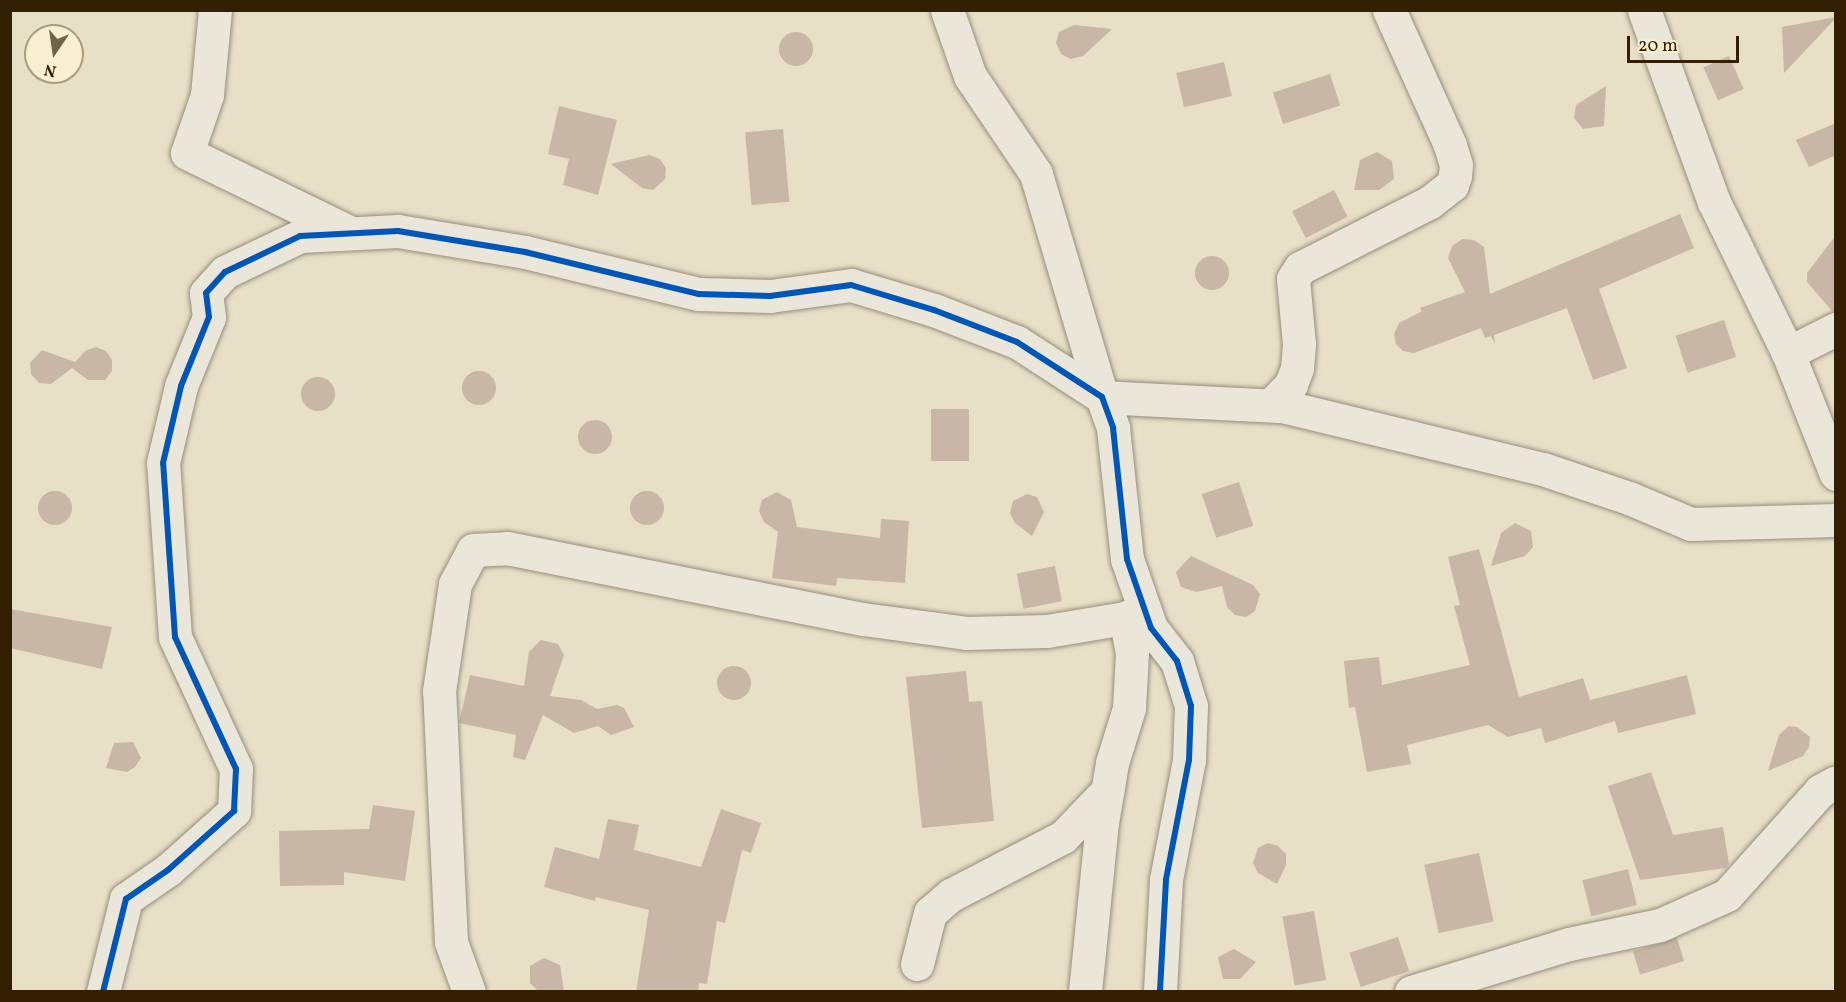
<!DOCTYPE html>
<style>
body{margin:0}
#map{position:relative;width:1846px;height:1002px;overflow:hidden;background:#e7dfc6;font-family:Vollkorn,serif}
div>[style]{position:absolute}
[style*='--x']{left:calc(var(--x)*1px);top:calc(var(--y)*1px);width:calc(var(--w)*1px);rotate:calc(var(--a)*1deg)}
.building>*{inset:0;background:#c8b6a6;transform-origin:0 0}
.round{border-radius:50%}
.roads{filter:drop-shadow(0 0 2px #968e7d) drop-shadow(0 0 2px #968e7d)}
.minor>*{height:33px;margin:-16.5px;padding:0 16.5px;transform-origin:16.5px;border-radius:16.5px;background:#eae7da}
.cycleway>*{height:6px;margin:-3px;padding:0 3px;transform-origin:3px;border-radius:3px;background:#0057b8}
span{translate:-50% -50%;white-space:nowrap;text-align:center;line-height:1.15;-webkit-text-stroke:5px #f8eed1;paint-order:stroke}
.frame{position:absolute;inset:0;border:12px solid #331f03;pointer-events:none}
.north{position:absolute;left:24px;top:24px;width:60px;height:60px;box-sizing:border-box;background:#f8eed1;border:2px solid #a99b7f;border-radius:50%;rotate:193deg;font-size:16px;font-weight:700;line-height:24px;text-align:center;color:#331f03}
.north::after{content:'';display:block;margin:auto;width:21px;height:27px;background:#726247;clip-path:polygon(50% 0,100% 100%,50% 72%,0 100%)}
.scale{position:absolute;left:1627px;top:36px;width:112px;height:27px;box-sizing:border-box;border:3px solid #331f03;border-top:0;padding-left:8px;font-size:18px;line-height:21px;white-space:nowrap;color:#331f03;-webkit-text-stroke:4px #f8eed1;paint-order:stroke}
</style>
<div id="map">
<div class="building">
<div style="clip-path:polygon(1836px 17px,1836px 18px,1784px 73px,1782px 27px)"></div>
<div style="clip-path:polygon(1074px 25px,1112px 29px,1083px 56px,1071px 59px,1061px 54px,1056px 43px,1059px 32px)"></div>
<div class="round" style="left:779px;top:32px;width:34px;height:34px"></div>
<div style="left:1729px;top:56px;width:36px;height:28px;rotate:66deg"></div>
<div style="left:1224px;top:62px;width:35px;height:49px;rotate:77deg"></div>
<div style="left:1330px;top:74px;width:33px;height:60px;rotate:72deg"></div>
<div style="clip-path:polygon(1606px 86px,1604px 126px,1583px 129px,1574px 118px,1576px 105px)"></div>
<div style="clip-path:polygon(559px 106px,617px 120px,598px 195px,563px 185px,569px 159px,548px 154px)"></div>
<div style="clip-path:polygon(1836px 123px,1836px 155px,1809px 167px,1796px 140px)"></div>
<div style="left:783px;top:129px;width:73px;height:38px;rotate:85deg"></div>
<div style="clip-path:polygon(1377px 152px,1392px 161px,1394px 179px,1379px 190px,1354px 190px,1360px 160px)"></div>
<div style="clip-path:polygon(649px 155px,660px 159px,666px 168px,665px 179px,653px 190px,642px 188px,611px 164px)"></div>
<div style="left:1334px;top:190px;width:30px;height:47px;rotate:63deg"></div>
<div style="clip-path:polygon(1680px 214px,1694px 248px,1599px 289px,1627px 368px,1593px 380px,1567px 308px,1494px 335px,1495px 344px,1491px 336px,1485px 338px,1481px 328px,1414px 353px,1403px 351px,1396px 344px,1394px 334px,1399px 323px,1422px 311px,1420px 308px,1465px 292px,1448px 258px,1452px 246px,1462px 239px,1474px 240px,1484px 247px,1490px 294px)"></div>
<div style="clip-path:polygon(1836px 235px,1836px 311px,1832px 311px,1807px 282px,1807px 273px)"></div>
<div class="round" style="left:1195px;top:256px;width:34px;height:34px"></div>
<div style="left:1724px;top:320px;width:39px;height:51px;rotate:72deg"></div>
<div style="clip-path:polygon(96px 347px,106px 351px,112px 360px,112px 371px,105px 380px,88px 380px,72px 368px,51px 384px,39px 383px,31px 374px,30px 363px,42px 350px,75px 362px,85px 351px)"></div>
<div class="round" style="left:462px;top:371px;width:34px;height:34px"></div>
<div class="round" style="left:301px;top:377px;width:34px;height:34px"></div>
<div style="left:931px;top:409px;width:38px;height:52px"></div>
<div class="round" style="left:578px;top:420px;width:34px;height:34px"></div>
<div style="left:1239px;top:482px;width:46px;height:39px;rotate:72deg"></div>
<div class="round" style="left:630px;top:491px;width:34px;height:34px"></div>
<div class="round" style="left:38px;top:491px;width:34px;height:34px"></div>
<div style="clip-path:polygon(777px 492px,791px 500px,797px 527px,880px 538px,881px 519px,909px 521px,905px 583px,837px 578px,836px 586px,772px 578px,778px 532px,764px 522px,759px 511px,762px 500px)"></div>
<div style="clip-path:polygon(1027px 494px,1037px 497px,1044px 512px,1032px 536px,1015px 523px,1010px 513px,1013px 501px)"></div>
<div style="clip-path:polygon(1515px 523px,1531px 531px,1533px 547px,1525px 556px,1491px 566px,1501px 533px)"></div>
<div style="clip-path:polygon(1479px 549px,1519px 697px,1583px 678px,1590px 700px,1687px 675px,1696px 714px,1618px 733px,1615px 721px,1545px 743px,1541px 728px,1508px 737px,1488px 725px,1407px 745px,1411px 764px,1367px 772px,1355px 707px,1349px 708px,1344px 661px,1379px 657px,1382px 685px,1470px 665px,1454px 606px,1460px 605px,1448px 557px)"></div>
<div style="clip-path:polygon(1191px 556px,1253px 585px,1260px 594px,1255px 611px,1246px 617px,1235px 615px,1227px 607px,1222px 586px,1196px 592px,1181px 587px,1176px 572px)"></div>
<div style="left:1055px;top:566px;width:36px;height:39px;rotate:79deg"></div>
<div style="clip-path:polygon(10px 609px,112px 627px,102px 669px,10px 648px)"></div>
<div style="clip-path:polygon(541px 640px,558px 644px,564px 655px,550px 696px,581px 700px,597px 709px,617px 705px,624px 708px,634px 727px,611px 735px,598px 726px,574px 733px,543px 715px,525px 760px,513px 757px,516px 735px,459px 723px,470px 675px,524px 686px,529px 652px)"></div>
<div class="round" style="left:717px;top:666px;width:34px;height:34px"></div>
<div style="clip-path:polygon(966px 671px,969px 702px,982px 701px,994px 821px,922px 828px,906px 677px)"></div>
<div style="clip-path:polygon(1789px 726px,1797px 727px,1810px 737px,1809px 747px,1803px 756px,1768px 771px,1779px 735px)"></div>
<div style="clip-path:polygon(133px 742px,141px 758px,135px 767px,127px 772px,106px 768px,114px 743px)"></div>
<div style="clip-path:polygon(1651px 772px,1673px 835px,1723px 827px,1729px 864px,1726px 868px,1640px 880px,1608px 786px)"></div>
<div style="clip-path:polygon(373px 805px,415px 811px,405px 881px,344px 872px,344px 885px,280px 886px,279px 831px,369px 829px)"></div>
<div style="clip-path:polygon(721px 809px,761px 823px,751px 853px,742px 850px,725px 923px,717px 921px,707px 984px,699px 983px,698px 992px,636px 992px,649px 910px,596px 897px,595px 901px,544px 887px,555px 847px,599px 859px,608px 819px,639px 825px,634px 850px,701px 867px)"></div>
<div style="clip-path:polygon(1268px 843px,1278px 846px,1286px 854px,1286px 865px,1277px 884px,1258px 873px,1253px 863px,1258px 848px)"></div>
<div style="left:1479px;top:853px;width:70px;height:56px;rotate:78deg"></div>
<div style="left:1628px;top:869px;width:37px;height:47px;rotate:76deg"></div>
<div style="left:1314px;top:911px;width:70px;height:32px;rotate:80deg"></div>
<div style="left:1398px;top:937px;width:36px;height:51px;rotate:72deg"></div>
<div style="left:1677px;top:938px;width:24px;height:46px;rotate:73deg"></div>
<div style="clip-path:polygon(1234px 949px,1256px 962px,1240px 979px,1223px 979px,1218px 957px)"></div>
<div style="clip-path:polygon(544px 958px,560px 965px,564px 992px,539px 992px,530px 983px,530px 966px)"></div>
</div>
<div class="roads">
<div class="minor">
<div style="--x:215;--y:10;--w:85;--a:95.4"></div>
<div style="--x:207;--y:95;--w:61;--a:109"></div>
<div style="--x:187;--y:153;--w:180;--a:26"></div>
<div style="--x:947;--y:10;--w:70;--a:70.8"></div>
<div style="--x:970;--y:76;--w:118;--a:56"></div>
<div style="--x:1036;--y:174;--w:233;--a:73.5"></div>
<div style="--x:1102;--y:397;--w:180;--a:2.9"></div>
<div style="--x:1282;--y:406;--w:268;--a:13.6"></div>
<div style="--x:1543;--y:469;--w:91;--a:18.6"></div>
<div style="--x:1629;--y:498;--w:67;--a:22.8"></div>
<div style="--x:1691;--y:524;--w:145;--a:-1.6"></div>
<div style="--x:1644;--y:10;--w:204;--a:70"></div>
<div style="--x:1714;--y:202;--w:168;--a:63.9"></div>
<div style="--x:1788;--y:353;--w:130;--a:68.4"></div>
<div style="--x:1788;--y:353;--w:54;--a:-26.6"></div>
<div style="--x:1272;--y:404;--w:28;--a:-46"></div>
<div style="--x:1291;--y:384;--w:17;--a:-69"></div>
<div style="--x:1297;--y:368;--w:24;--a:-85"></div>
<div style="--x:1299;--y:344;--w:65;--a:-95.3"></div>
<div style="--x:1293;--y:279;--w:13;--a:-58"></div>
<div style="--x:1300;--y:268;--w:146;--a:-26.9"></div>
<div style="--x:1430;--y:202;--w:28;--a:-38"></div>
<div style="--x:1452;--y:185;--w:9;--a:-72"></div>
<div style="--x:1455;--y:176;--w:11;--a:-85"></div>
<div style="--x:1456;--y:165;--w:21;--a:-107"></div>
<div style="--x:1450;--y:145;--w:148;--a:-114.3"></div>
<div style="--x:917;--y:964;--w:53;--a:-75.7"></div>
<div style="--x:930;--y:913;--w:28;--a:-41"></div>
<div style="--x:951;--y:895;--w:126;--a:-27.4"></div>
<div style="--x:1063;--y:837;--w:64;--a:-46.3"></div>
<div style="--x:103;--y:992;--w:96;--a:-76.1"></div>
<div style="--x:126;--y:899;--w:51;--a:-34.6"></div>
<div style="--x:168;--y:870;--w:89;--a:-41.8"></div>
<div style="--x:234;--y:811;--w:42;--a:-87.3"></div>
<div style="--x:236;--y:769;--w:145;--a:-114.8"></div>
<div style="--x:175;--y:637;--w:174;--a:-93.9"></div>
<div style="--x:163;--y:463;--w:79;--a:-76.8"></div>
<div style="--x:181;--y:386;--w:74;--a:-67.9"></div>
<div style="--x:209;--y:317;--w:24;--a:-97"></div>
<div style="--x:206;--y:293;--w:28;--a:-48"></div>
<div style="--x:225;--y:272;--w:83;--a:-25.6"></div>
<div style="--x:300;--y:236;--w:98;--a:-2.9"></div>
<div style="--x:398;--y:231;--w:129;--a:9.4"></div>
<div style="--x:525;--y:252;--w:179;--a:13.6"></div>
<div style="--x:699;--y:294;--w:71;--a:1.6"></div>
<div style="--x:770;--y:296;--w:82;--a:-7.7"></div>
<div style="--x:851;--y:285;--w:87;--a:16.8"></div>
<div style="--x:934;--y:310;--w:89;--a:21.1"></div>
<div style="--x:1017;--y:342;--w:101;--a:32.9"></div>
<div style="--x:1102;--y:397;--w:33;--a:70"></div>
<div style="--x:1113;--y:428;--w:132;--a:83.9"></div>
<div style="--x:1127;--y:559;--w:73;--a:70.8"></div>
<div style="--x:1151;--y:628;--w:42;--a:51.8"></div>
<div style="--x:1177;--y:661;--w:47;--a:72.7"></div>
<div style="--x:1191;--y:706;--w:54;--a:92.1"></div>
<div style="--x:1189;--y:760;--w:122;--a:100.9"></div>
<div style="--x:1166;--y:880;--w:112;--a:93.1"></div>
<div style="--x:469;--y:992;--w:53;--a:-109.8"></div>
<div style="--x:451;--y:942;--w:251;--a:-92.7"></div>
<div style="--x:439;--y:691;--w:108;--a:-81.5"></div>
<div style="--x:455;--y:584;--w:38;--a:-62"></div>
<div style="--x:473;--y:550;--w:34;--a:-3"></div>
<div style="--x:507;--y:548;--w:363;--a:11.3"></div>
<div style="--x:863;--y:619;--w:104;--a:7.7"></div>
<div style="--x:966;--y:633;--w:81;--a:-1.4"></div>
<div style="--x:1047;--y:631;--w:79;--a:-9.5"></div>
<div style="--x:1125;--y:618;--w:21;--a:-25"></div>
<div style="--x:1085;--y:992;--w:170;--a:-84.3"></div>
<div style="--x:1102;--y:823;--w:61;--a:-80.5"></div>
<div style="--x:1112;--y:763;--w:58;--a:-72.8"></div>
<div style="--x:1129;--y:708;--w:55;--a:-86.9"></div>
<div style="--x:1132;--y:653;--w:36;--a:-101"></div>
<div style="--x:1411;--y:992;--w:165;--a:-16.9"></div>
<div style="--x:1569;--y:944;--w:93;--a:-11.8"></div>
<div style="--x:1660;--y:925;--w:73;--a:-24.1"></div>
<div style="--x:1727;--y:895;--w:140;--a:-48.2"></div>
<div style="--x:1820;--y:791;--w:18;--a:-29"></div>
</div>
</div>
<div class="cycleway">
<div style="--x:103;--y:992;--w:96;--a:-76.1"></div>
<div style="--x:126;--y:899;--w:51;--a:-34.6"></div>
<div style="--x:168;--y:870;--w:89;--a:-41.8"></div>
<div style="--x:234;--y:811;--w:42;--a:-87.3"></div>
<div style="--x:236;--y:769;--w:145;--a:-114.8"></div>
<div style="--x:175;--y:637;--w:174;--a:-93.9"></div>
<div style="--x:163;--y:463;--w:79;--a:-76.8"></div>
<div style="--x:181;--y:386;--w:74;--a:-67.9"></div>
<div style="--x:209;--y:317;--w:24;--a:-97"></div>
<div style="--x:206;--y:293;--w:28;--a:-48"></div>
<div style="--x:225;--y:272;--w:83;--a:-25.6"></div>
<div style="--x:300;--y:236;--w:98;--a:-2.9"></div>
<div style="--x:398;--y:231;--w:129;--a:9.4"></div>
<div style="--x:525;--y:252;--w:179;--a:13.6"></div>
<div style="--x:699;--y:294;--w:71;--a:1.6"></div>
<div style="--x:770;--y:296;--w:82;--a:-7.7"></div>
<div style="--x:851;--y:285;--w:87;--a:16.8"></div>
<div style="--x:934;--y:310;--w:89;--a:21.1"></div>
<div style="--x:1017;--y:342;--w:101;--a:32.9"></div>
<div style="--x:1102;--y:397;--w:33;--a:70"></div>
<div style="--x:1113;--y:428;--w:132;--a:83.9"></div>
<div style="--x:1127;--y:559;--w:73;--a:70.8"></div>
<div style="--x:1151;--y:628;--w:42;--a:51.8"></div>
<div style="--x:1177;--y:661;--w:47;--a:72.7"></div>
<div style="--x:1191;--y:706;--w:54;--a:92.1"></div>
<div style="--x:1189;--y:760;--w:122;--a:100.9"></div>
<div style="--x:1166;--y:880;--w:112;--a:93.1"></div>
</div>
<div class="frame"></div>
<div class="north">N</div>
<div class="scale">20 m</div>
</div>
